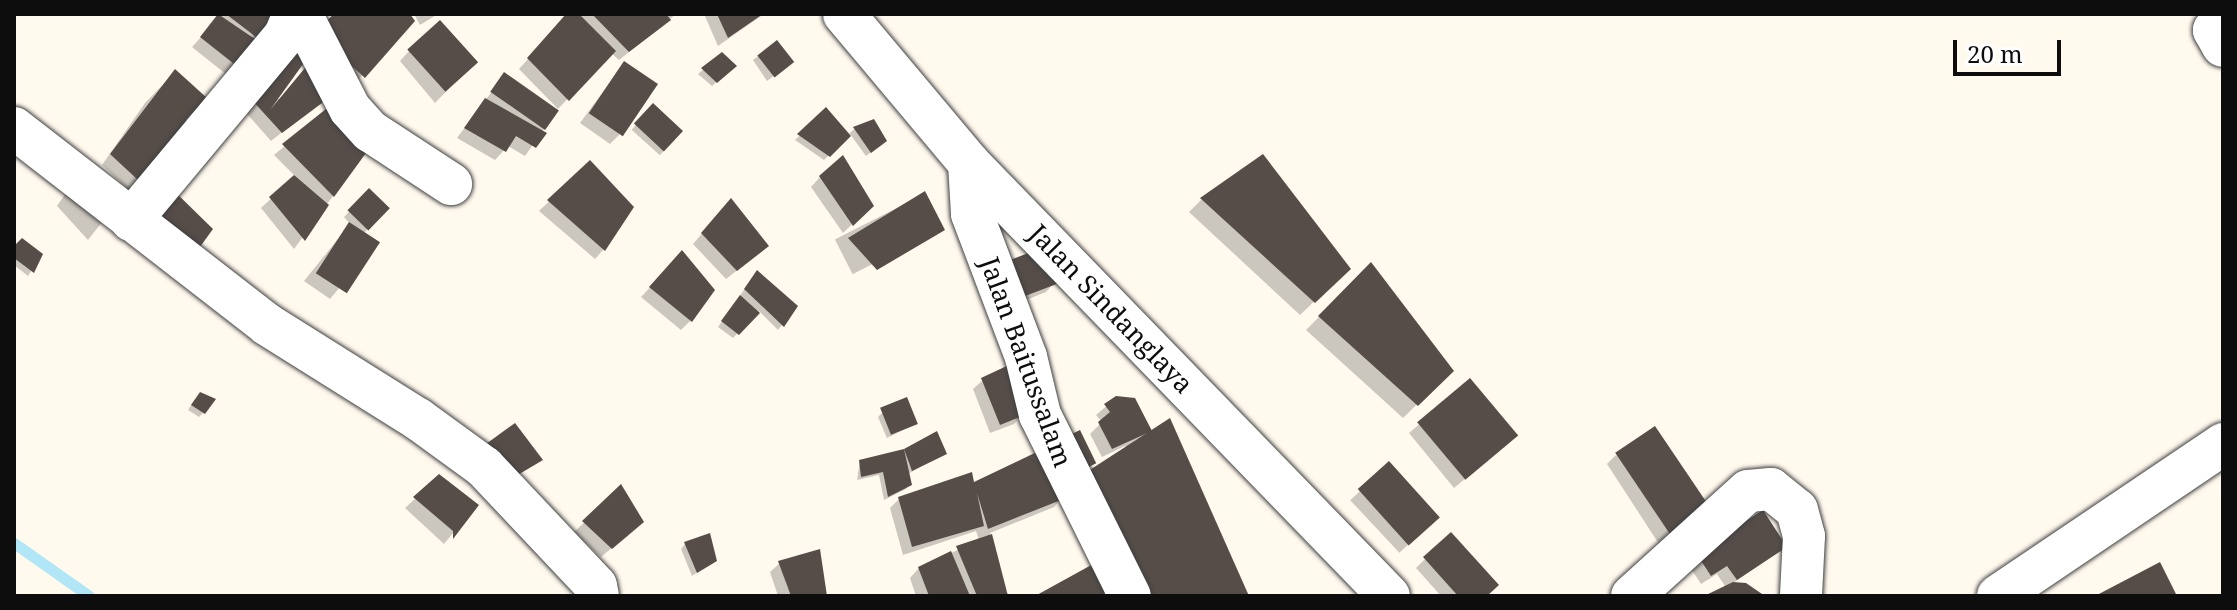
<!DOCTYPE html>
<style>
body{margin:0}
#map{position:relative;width:2237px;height:610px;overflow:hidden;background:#fff9ee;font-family:"Noto Serif",serif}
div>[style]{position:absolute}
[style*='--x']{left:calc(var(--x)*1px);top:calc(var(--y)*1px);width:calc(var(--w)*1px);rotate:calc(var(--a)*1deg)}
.shadow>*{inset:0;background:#0003;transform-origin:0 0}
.stream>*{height:11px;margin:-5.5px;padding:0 5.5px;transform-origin:5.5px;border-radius:5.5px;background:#b1e6f7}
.building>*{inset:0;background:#564d49;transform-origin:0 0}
.roads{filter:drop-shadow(0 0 2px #404040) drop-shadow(0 0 2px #404040)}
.minor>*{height:42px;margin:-21px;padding:0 21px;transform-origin:21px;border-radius:21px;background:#fff}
span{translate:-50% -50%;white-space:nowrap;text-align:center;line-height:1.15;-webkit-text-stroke:8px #fff;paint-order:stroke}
.street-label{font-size:26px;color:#0d0d0d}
.frame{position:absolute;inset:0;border:16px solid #0d0d0d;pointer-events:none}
.scale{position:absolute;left:1953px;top:40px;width:108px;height:36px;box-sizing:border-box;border:4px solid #0d0d0d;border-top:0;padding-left:10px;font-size:24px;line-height:28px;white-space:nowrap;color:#0d0d0d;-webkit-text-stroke:6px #fff;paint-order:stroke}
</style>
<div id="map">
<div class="shadow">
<div style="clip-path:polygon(222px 14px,279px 14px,232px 79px,192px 47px)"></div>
<div style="clip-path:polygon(337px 14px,407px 14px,354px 86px)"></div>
<div style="clip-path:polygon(414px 14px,438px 14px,420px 25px)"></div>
<div style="clip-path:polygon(569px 14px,676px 14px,619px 60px,611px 53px,558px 109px,519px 69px)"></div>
<div style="clip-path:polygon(704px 14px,764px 14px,718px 46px)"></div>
<div style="clip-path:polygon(776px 43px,787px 66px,767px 81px,753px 60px)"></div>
<div style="clip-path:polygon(409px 51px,475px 62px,435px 103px,400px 61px)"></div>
<div style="clip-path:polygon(722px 54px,734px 66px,712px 86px,698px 74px)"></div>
<div style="clip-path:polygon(624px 63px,619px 135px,610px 144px,580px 123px)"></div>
<div style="clip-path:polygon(175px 72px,183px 120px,141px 201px,102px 165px,145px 103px)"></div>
<div style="clip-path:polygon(505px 74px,556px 112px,525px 156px,508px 146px,495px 160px,457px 138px)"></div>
<div style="clip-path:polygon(332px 93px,271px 141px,234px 99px,279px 99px)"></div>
<div style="clip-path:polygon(336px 103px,372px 143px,294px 249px,261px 208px,295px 176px,274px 155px)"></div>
<div style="left:653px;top:106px;width:38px;height:32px;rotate:42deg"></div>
<div style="clip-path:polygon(826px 110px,848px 135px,854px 129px,873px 121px,880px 145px,866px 156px,850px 134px,824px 160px,795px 140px)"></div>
<div style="clip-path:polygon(589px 163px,604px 249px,595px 259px,539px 211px)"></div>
<div style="clip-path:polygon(77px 177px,120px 199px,88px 240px,57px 206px)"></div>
<div style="clip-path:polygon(820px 177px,871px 206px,843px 233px,811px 187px)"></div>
<div style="clip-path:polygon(369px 191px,387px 209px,363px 234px,377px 243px,330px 299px,304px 281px,350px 224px,344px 217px)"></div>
<div style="left:924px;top:194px;width:39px;height:100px;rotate:63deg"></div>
<div style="clip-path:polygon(1202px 199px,1348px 269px,1300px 315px,1189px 212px)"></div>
<div style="clip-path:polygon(722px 210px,757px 255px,726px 279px,693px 244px)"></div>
<div style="clip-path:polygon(14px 248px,41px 255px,28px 276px,14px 265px)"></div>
<div style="clip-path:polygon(673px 263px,691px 320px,681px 330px,641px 297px)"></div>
<div style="clip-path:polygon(1371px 265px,1451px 371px,1403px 418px,1306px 330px)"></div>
<div style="clip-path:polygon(753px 277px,782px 325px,778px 330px,759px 311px,733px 338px,718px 327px)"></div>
<div style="clip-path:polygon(990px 278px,1055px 282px,1046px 292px,1001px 310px)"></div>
<div style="clip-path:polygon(983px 380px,1023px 414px,1014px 424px,990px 433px,973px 389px)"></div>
<div style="clip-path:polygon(1470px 381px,1506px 445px,1454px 488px,1409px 433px)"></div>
<div style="clip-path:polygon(1116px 398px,1134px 400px,1247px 596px,1125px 446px,1102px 457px,1090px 434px,1102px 422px,1096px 415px)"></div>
<div style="clip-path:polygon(195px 399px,204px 412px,199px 417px,188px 410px)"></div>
<div style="clip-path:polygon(883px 412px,915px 424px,887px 438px,878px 417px)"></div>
<div style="clip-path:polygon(936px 434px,945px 453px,908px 474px,910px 484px,906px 489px,884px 500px,879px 475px,857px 480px,860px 461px,904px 451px)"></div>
<div style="clip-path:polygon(1616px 455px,1707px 508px,1659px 544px,1607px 464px)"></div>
<div style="left:1389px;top:464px;width:72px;height:53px;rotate:47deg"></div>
<div style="clip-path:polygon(439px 477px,476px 505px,444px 544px,405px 508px)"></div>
<div style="clip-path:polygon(972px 485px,1063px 497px,1054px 507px,990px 533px,1006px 596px,916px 596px,910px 578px,919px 568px,979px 540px,976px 531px,903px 555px,890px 508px,899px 499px)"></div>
<div style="clip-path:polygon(621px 488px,632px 531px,601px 557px,574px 532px)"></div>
<div style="clip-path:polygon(685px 544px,715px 560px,692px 576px,681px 549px)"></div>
<div style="clip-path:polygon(1785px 547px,1729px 586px,1760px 596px,1706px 596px,1725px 586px,1717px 574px,1701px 584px,1688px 564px,1697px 555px)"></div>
<div style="clip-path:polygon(1425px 559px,1485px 596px,1441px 596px,1416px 568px)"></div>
<div style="clip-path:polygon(780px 563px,824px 596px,778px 596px,770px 572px)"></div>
</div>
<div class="stream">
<div style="--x:14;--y:543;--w:92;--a:35.2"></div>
</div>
<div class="building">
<div style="clip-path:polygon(218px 14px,268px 48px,243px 71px,200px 37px)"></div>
<div style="clip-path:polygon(226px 14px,282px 14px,260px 40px)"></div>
<div style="clip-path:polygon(334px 14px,410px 14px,415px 21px,365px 78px,314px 32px)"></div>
<div style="clip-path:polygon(566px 14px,579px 14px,616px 51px,569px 101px,527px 58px)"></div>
<div style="clip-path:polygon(592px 14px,666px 14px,671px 20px,629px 52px)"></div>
<div style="clip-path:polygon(717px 14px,763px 14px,728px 38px)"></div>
<div style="left:440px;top:20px;width:57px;height:44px;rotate:48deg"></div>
<div style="clip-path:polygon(295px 36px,311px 53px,270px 110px,315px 56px,334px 94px,282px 133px,242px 89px)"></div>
<div style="left:777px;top:40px;width:28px;height:25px;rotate:52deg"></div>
<div style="clip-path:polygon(722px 52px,737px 66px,717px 83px,701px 68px)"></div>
<div style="left:624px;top:61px;width:41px;height:63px;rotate:34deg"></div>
<div style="clip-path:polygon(175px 69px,207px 98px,186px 120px,203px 136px,152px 193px,110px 154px)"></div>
<div style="left:504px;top:72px;width:67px;height:24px;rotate:35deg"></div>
<div style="clip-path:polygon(485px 98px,547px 133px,536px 148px,516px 136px,506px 152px,464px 128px)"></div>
<div style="clip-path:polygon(336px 101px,374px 142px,334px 197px,282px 144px)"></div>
<div style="left:653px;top:103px;width:41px;height:28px;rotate:43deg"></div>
<div style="clip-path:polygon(826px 107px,851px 136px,830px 157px,797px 134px)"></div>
<div style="clip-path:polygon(874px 119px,887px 141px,871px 153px,853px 127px)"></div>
<div style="clip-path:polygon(1263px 154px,1351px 269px,1315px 303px,1200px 198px)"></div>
<div style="clip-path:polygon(843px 155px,874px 206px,853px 226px,819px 176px)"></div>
<div style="clip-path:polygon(590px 160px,634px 207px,605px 251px,547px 200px)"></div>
<div style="clip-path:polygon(294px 175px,329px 205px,305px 241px,269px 197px)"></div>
<div style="clip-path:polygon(168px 185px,213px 229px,184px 269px,139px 226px)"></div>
<div style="left:369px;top:188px;width:29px;height:31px;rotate:44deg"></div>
<div style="clip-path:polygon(925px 191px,945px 230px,877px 270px,848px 238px)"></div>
<div style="clip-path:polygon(731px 198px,769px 246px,737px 271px,701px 233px)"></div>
<div style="left:349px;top:222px;width:37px;height:61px;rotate:33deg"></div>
<div style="clip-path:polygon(22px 238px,43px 254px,34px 273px,14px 258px,14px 246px)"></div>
<div style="left:1044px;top:247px;width:39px;height:49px;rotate:69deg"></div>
<div style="clip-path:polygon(682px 250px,715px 290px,692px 322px,649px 287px)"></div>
<div style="clip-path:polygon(1371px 262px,1454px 371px,1418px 406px,1318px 316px)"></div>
<div style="clip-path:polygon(757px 270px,798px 306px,784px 327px,744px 289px)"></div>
<div style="clip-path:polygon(740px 295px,760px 313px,739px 335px,721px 321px)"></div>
<div style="clip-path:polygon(1011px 364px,1025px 415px,1000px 425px,981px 378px)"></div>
<div style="left:1470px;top:378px;width:75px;height:69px;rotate:50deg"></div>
<div style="clip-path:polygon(200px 392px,216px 399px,205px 414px,191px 405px)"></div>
<div style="clip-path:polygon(1116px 396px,1135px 398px,1152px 431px,1112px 449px,1098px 422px,1110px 412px,1104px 404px)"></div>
<div style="left:907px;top:397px;width:29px;height:29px;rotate:68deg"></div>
<div style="clip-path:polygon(1170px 418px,1249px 596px,1140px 596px,1082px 475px)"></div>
<div style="clip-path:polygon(515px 423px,543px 460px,516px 476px,486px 444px)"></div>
<div style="left:1655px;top:426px;width:99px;height:48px;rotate:56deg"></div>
<div style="left:1080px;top:430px;width:37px;height:30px;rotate:64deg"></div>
<div style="clip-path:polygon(937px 431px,947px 454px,912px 471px,904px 449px,912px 485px,888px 497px,883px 472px,861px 477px,859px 460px,904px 449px)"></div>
<div style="clip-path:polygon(1043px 449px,1066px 498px,988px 529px,977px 493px,984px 526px,912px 547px,898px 497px,972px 472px,974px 482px)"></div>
<div style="left:1389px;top:461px;width:76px;height:42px;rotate:48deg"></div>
<div style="clip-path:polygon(439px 474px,479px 505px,453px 539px,453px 531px,413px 497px)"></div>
<div style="clip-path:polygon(621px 484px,644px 522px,612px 549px,582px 521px)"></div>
<div style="clip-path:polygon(1763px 510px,1787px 547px,1737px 580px,1727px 566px,1711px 576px,1696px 553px)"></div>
<div style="clip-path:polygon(1451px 532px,1499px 585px,1487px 596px,1458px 596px,1423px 557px)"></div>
<div style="clip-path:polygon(710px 533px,717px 561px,697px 573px,684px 542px)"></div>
<div style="clip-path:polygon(992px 534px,1008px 596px,977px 596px,956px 546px)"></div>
<div style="clip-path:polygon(820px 549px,827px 596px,791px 596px,778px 561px)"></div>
<div style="clip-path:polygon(951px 551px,970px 596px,929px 596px,918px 567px)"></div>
<div style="clip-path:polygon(2160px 562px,2177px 596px,2095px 596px)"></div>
<div style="clip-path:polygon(1095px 563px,1107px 592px,1101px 596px,1035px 596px)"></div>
<div style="clip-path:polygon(1733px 582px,1746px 583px,1765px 596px,1704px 596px)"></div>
</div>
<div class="roads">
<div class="minor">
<div style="--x:301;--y:14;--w:107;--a:62.7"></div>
<div style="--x:350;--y:109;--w:30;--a:48"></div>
<div style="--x:370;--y:131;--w:97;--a:33.2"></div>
<div style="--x:844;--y:14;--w:194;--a:50"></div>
<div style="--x:969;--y:163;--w:603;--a:45.87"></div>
<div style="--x:2223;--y:24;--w:11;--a:146"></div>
<div style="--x:2214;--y:30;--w:18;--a:61"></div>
<div style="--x:14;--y:128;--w:321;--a:37.8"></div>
<div style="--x:268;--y:325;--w:177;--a:32.1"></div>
<div style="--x:418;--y:419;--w:82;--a:36"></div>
<div style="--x:484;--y:467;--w:163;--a:46.7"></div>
<div style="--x:596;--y:586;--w:10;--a:79"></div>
<div style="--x:969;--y:163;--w:51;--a:86.6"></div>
<div style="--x:972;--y:214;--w:153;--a:69.3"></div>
<div style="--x:1026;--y:357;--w:60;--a:76.4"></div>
<div style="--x:1040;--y:415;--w:202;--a:63.6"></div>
<div style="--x:131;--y:220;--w:241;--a:-50.2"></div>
<div style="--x:285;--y:35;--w:23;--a:-67"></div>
<div style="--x:1632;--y:596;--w:156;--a:-42.2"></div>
<div style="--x:1748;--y:491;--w:23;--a:-5"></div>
<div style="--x:1771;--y:489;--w:33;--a:39"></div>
<div style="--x:1797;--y:510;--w:27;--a:75"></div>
<div style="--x:1804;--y:536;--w:60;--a:92.9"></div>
<div style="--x:1998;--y:596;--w:272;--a:-34"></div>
</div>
</div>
<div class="street-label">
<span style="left:1111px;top:309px;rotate:46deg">Jalan Sindanglaya</span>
<span style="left:1026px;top:362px;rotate:70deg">Jalan Baitussalam</span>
</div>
<div class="frame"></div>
<div class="scale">20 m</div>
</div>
